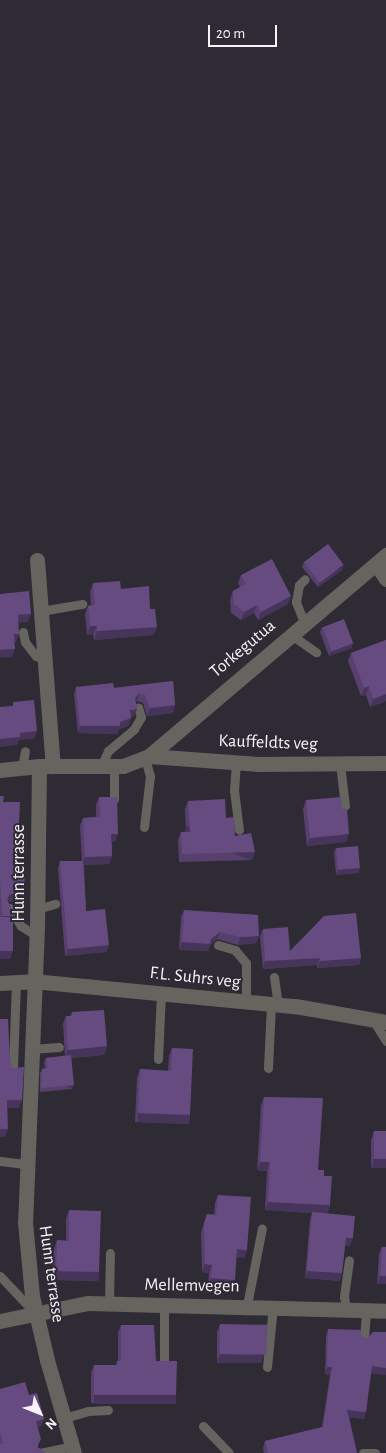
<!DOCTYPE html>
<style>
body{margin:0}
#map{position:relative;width:386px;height:1453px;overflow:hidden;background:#2f2b34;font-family:"Alegreya Sans",sans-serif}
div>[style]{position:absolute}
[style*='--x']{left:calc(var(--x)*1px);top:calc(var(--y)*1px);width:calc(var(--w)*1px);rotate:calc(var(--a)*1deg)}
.lane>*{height:9px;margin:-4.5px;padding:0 4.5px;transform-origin:4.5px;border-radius:4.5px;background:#66645f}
.street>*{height:15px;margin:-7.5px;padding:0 7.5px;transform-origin:7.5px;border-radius:7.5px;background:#66645f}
.wall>*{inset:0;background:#57406e}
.shaded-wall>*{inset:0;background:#47345a;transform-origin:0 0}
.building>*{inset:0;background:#654b80;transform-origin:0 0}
span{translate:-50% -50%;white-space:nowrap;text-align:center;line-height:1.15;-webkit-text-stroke:4px #2f2b34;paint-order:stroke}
.street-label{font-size:18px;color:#f6f3f9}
.north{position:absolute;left:15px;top:1388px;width:50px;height:50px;-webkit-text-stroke:4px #2f2b34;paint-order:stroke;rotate:134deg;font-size:14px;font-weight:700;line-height:20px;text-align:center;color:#f6f3f9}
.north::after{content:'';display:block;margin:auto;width:18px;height:22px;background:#f6f3f9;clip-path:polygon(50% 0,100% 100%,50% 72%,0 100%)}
.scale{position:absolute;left:208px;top:25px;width:69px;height:22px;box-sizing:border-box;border:2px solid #f6f3f9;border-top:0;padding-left:6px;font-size:15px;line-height:18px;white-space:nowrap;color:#f6f3f9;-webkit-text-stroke:4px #2f2b34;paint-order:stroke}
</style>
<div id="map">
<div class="lane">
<div style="--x:41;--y:611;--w:42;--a:-9.7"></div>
<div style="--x:304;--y:622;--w:22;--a:-112"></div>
<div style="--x:296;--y:602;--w:17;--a:-80"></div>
<div style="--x:299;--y:585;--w:8;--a:-45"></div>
<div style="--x:23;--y:632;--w:10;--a:79"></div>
<div style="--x:25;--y:642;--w:18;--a:52"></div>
<div style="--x:36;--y:656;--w:9;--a:18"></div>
<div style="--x:290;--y:634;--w:32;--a:35"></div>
<div style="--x:236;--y:762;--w:28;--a:94"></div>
<div style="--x:234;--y:790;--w:40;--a:82.9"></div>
<div style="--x:340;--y:764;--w:42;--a:83.2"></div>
<div style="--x:101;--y:766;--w:17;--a:-65"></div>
<div style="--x:108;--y:751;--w:34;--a:-40"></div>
<div style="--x:134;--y:729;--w:14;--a:-60"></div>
<div style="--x:141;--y:717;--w:10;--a:-107"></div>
<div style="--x:114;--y:766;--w:33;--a:90"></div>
<div style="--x:22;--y:768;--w:17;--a:-80"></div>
<div style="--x:144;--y:827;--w:51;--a:-83.3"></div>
<div style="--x:150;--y:776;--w:19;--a:-106"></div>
<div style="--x:10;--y:908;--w:21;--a:59"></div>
<div style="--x:21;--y:926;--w:19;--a:32"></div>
<div style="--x:37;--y:909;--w:19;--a:-16"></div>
<div style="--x:218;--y:945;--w:18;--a:16"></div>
<div style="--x:235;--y:950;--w:17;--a:50"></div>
<div style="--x:246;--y:963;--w:38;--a:90"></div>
<div style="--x:274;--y:977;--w:28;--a:82"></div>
<div style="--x:373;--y:1020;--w:25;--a:58"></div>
<div style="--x:31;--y:1049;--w:28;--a:-4"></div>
<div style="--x:158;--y:1059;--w:66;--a:-87.4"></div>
<div style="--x:13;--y:1067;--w:85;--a:-88"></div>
<div style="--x:268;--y:1068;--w:64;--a:-87.3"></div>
<div style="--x:0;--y:1161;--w:25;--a:7"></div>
<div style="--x:0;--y:1276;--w:51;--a:46.6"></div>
<div style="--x:109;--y:1303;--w:50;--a:-88.9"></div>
<div style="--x:247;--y:1305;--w:78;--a:-79"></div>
<div style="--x:346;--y:1309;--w:13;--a:-99"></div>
<div style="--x:344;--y:1296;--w:36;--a:-82"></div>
<div style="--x:364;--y:1340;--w:30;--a:-86"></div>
<div style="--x:164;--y:1360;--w:56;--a:-90"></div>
<div style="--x:267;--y:1367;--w:61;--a:-84.4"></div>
<div style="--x:64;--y:1418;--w:25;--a:-16"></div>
<div style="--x:88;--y:1411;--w:20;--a:-3"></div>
<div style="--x:203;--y:1426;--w:37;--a:46"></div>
<div style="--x:40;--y:1453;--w:33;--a:-12"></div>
<div style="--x:363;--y:1453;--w:12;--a:0"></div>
</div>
<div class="street">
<div style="--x:37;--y:560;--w:207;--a:85.6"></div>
<div style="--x:376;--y:564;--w:18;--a:56"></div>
<div style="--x:149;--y:756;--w:109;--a:4.2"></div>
<div style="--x:258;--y:764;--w:128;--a:-0.4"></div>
<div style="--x:39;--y:766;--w:161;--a:90.7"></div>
<div style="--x:37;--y:927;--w:295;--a:92.3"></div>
<div style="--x:25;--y:1222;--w:74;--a:84.6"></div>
<div style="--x:32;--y:1296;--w:66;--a:76.8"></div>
<div style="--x:47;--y:1360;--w:97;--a:73.8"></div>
<div style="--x:0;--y:770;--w:39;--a:-6"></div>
<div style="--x:39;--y:766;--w:84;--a:0"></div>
<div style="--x:123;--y:766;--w:28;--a:-21"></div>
<div style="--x:149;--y:756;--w:311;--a:-40.3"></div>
<div style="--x:0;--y:983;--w:33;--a:-3"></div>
<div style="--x:33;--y:981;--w:263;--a:5.5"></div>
<div style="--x:295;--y:1006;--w:92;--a:10"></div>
<div style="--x:0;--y:1321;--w:90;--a:-11.6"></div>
<div style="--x:88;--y:1303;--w:298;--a:1.5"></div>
</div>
<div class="wall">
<div style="clip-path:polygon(304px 562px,342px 570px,318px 587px,302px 567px)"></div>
<div style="clip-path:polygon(241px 575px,288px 604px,258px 620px,254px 613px,241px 620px,231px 613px,230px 600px,233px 591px,240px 587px,238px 583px)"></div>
<div style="clip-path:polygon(93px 583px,121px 589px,150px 609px,157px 627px,153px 635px,94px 640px,93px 634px,87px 635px,85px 614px,88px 606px,91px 605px,90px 592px)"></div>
<div style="clip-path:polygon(322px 627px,352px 648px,329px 656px,320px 632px)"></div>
<div style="clip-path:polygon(386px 640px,386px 701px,370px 707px,366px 695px,361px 696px,348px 661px,351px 653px)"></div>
<div style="clip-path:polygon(173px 681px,175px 705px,173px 713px,147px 716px,143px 703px,137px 701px,136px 702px,137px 709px,134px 716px,131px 717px,128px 726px,119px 729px,117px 734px,78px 733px,74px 694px,76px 687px,114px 688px)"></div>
<div style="clip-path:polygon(0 796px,3px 802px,17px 866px,22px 897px,15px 898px,14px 902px,8px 901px,13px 923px,10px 959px,0 959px)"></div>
<div style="clip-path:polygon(99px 797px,115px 842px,112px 842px,112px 856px,109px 864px,84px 865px,86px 911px,109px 945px,106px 952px,65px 956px,58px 868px,60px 861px,82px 861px,80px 826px,83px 818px,96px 817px,96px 805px)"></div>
<div style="clip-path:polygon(306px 800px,342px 809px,346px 842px,307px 846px,303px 809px)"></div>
<div style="clip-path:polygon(188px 801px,226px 818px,235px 836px,252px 860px,179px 862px,178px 840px,181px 832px,186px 832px,185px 809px)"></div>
<div style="clip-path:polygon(336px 848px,359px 873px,336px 875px,334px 852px)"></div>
<div style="clip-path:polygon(184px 910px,259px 936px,256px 943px,238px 945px,217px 939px,210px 945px,208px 951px,179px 950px,181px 917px)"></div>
<div style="clip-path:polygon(263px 929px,290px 951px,361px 958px,359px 965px,317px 968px,317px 965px,263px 969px,260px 936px)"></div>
<div style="clip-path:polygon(72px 1012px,107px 1046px,104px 1055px,71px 1058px,72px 1089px,40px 1092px,40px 1073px,42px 1069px,45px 1068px,44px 1062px,46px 1058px,65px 1056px,63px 1024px,66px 1016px,70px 1016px)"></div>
<div style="clip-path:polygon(172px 1048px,187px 1124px,135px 1122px,137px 1078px,140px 1069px,168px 1071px,169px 1056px)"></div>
<div style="clip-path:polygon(264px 1097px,318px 1170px,324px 1176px,330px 1205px,327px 1214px,350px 1246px,345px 1245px,340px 1281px,305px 1278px,310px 1220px,312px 1213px,265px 1210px,267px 1171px,257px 1170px,261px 1105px)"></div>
<div style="clip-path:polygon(374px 1131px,386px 1131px,386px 1168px,371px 1168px,371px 1140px)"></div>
<div style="clip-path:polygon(218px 1195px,247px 1250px,244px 1258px,236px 1257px,232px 1287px,208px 1286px,209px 1273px,202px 1272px,201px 1232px,207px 1214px,214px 1215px,215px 1203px)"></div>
<div style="clip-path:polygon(69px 1210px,96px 1281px,53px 1280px,54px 1249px,57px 1240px,66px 1241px,66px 1219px)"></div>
<div style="clip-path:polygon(382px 1247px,386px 1247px,386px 1284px,377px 1284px,379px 1254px)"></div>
<div style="clip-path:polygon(220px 1324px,261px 1363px,217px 1363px,217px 1333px)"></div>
<div style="clip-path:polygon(121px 1325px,156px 1361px,173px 1403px,91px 1403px,91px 1373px,94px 1365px,116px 1365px,117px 1361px,118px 1361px,118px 1333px)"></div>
<div style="clip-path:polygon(328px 1329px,361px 1336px,367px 1339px,386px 1332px,386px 1375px,371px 1373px,364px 1419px,349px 1417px,357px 1453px,264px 1453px,263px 1448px,265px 1441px,322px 1427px,330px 1375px,325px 1374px,326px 1336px)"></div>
<div style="clip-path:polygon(0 1389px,29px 1395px,44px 1419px,41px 1426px,38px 1427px,38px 1448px,0 1453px)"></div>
</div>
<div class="shaded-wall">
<div style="clip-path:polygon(344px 565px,342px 570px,318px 587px,319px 583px)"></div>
<div style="clip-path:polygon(291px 596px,288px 604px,258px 620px,261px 612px)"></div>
<div style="clip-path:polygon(257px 605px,254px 613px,241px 620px,244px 612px)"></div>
<div style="clip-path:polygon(31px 614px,28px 622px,15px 623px,18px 615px)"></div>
<div style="clip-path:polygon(90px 626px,97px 626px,93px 634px,87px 635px)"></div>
<div style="clip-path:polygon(157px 627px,153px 635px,94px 640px,97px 631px)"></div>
<div style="clip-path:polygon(14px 634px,19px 634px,16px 642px,11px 643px)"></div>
<div style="clip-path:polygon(353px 643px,352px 648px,329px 656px,331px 651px)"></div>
<div style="clip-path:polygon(15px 649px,12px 657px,0 658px,0 650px)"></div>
<div style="clip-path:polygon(369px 686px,366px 695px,361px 696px,364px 688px)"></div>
<div style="clip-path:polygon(139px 693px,137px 701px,132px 706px,135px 698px)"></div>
<div style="clip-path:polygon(386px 694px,386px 701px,370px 707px,373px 699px)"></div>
<div style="clip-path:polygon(175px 705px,173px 713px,147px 716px,150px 708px)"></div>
<div style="clip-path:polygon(137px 709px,134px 716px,127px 718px,130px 710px)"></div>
<div style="clip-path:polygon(131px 718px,128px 726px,119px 729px,117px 734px,78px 733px,80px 726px,120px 722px)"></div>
<div style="clip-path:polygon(37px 731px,34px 739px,19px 740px,17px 745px,0 747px,0 739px,20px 733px)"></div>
<div style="clip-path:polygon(111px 834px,118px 834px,115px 842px,108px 842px)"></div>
<div style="clip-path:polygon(349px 834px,346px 842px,307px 846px,310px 838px)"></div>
<div style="left:255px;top:852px;width:9px;height:73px;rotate:111deg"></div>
<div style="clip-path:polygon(112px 856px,109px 864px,82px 865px,85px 857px)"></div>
<div style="clip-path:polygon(360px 868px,359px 873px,336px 875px,338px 870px)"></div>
<div style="clip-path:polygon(16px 890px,25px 890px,22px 897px,15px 898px,14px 902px,7px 901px,7px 899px,10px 894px)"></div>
<div style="clip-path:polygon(2px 916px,15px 916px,12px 924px,0 920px)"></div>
<div style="clip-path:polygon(220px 932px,217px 939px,210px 945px,208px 951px,179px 950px,182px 942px,211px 939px)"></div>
<div style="clip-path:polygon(259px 936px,256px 943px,238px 945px,240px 937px)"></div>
<div style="clip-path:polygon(109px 945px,106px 952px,65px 956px,68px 949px)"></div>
<div style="clip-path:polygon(13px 950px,10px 959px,0 959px,0 951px)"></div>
<div style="clip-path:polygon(320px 958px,317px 965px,263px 969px,265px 961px)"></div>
<div style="clip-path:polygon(361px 958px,359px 965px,317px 968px,320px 961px)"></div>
<div style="clip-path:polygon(107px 1046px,104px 1055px,65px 1058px,68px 1050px)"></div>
<div style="left:74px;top:1085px;width:4px;height:33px;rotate:117deg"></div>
<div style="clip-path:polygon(7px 1100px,22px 1100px,19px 1108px,5px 1108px)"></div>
<div style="left:138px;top:1113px;width:52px;height:9px;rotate:2deg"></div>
<div style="clip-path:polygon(0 1129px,8px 1129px,5px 1137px,0 1137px)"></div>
<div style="clip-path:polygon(374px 1159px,386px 1159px,386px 1168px,371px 1168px)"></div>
<div style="clip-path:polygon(260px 1162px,270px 1162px,267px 1171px,257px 1170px)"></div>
<div style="clip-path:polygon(268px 1202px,330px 1205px,327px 1214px,265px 1210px)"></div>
<div style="clip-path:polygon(346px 1238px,353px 1238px,350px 1246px,343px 1245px)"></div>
<div style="clip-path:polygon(237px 1249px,247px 1250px,244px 1258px,234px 1257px)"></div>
<div style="clip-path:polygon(205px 1264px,212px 1265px,209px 1273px,202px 1272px)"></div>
<div style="left:56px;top:1271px;width:43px;height:9px;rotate:1deg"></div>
<div style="clip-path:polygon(307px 1271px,342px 1273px,340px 1281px,305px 1278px)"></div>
<div style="clip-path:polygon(380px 1276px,386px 1276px,386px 1284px,377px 1284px)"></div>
<div style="clip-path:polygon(211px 1278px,235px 1280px,232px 1287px,208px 1286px)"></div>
<div style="clip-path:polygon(220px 1354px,264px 1355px,261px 1363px,217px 1363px)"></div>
<div style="clip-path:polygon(372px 1366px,386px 1368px,386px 1375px,369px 1373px)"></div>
<div style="clip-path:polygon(327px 1367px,332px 1367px,330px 1375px,325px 1374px)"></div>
<div style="left:94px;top:1395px;width:82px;height:9px"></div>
<div style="clip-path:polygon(347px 1410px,366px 1412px,364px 1419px,344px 1417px)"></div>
<div style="clip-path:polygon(44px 1419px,41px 1426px,33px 1429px,36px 1421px)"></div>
</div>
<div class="building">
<div style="left:328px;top:544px;width:26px;height:30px;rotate:53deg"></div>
<div style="clip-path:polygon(272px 559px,291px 596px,261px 612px,257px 605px,244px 612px,234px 604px,233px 591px,246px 584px,241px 575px)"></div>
<div style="clip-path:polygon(120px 581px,121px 589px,149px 586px,150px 609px,155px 609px,157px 627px,97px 631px,97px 626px,90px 626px,88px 606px,95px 605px,93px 583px)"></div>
<div style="clip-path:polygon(29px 591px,31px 614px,18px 615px,19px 634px,14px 634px,15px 649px,0 650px,0 594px)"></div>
<div style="left:344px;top:619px;width:26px;height:23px;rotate:69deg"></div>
<div style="clip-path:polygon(386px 640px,386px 694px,373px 699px,369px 686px,364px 688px,351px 653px)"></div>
<div style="clip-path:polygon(173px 681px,175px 705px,150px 708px,145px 695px,139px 693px,135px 698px,137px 709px,130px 710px,131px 718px,120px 722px,120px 726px,80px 726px,76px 687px,113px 683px,114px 688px)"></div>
<div style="clip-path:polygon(34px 700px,37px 731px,20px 733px,20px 737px,0 739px,0 707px,13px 706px,13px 702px)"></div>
<div style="clip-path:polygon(0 796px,4px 796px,3px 802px,20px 802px,17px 866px,24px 866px,25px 890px,16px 890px,16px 894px,10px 894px,7px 899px,15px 916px,2px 916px,0 878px)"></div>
<div style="clip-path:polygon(99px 797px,117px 797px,118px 834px,111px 834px,112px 856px,85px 857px,83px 818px,100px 817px)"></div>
<div style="clip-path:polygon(341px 797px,342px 809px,347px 809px,349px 834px,310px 838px,306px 800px)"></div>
<div style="clip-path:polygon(225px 799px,226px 818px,234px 817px,235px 836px,251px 833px,255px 852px,182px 854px,181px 832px,190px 832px,188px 801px)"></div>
<div style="left:358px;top:846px;width:22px;height:22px;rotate:85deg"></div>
<div style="clip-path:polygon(60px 861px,83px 861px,86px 911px,105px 909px,109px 945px,68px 949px)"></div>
<div style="clip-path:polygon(184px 910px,258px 915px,259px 936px,240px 937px,220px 932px,211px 939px,210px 944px,182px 942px)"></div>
<div style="clip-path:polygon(356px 913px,361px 958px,320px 961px,320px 958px,265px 961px,263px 929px,288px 927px,290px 951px,324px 916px)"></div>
<div style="left:0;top:917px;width:13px;height:34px"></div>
<div style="clip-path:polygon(104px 1010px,107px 1046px,68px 1050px,66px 1016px,72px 1016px,72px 1012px)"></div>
<div style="clip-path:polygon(0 1019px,8px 1019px,10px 1059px,12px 1068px,24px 1067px,22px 1100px,7px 1100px,8px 1129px,0 1129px)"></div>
<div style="clip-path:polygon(172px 1048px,193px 1049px,190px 1115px,138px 1113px,140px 1069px,171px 1071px)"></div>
<div style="clip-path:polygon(71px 1055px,74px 1085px,41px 1088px,42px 1069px,47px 1068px,46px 1058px)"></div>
<div style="clip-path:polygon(264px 1097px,323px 1098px,318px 1170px,324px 1170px,324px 1176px,332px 1176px,330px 1205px,268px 1202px,270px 1162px,260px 1162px)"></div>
<div style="left:374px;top:1131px;width:12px;height:28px"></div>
<div style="clip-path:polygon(218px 1195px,251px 1197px,247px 1250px,237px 1249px,235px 1280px,211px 1278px,212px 1265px,205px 1264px,204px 1224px,207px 1214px,216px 1215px)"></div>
<div style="clip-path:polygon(69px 1210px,101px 1211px,99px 1272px,56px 1271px,57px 1240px,69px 1241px)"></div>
<div style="clip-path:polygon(312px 1212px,355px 1216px,353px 1238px,346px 1238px,342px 1273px,307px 1271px)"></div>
<div style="clip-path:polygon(382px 1247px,386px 1247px,386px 1276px,380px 1276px)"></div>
<div style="left:220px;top:1324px;width:47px;height:30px;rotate:1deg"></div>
<div style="clip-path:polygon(121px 1325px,154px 1325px,156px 1361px,177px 1361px,176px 1395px,94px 1395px,94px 1365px,117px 1365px,117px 1361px,121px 1361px)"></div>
<div style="clip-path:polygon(328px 1329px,361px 1330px,361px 1336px,367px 1339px,373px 1332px,386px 1332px,386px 1368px,372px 1366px,366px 1412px,347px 1410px,357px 1453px,268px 1453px,265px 1441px,323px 1427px,332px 1367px,327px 1367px)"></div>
<div style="clip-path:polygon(25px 1382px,29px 1395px,37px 1393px,44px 1419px,36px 1421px,41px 1439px,37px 1447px,44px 1451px,45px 1453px,0 1453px,0 1444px,3px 1443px,0 1432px,0 1389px)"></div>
</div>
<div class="street-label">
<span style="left:243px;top:649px;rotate:-40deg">Torkegutua</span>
<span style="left:268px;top:743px;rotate:2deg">Kauffeldts veg</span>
<span style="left:19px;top:873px;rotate:-90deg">Hunn terrasse</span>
<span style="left:195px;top:978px;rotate:6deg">F.L. Suhrs veg</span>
<span style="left:51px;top:1274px;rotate:82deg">Hunn terrasse</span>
<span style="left:192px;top:1286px;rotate:1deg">Mellemvegen</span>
</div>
<div class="north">N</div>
<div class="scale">20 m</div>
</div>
